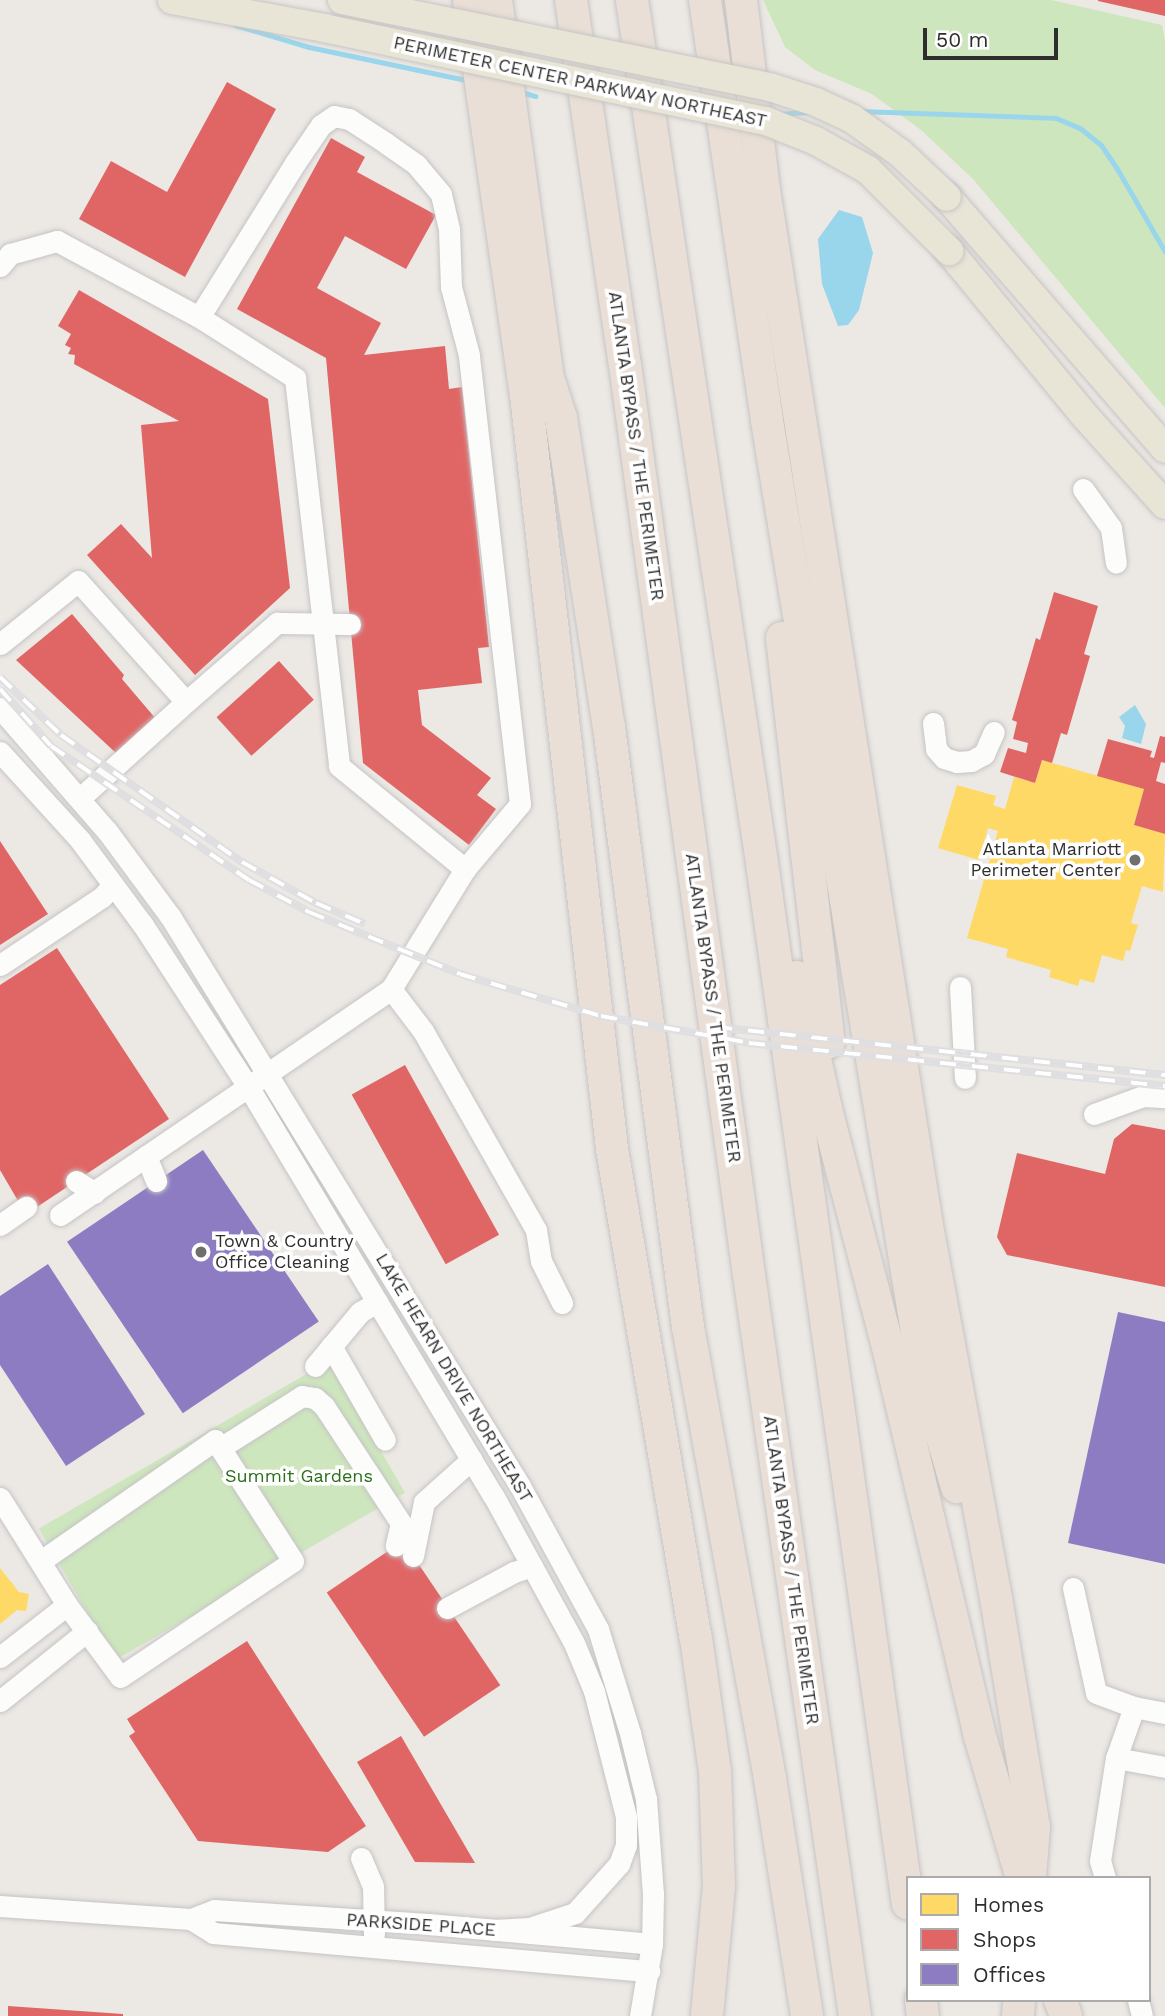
<!DOCTYPE html>
<style>
body{margin:0}
#map{position:relative;width:1165px;height:2016px;overflow:hidden;background:#ece8e4;font-family:"Work Sans",sans-serif}
div>[style]{position:absolute}
[style*='--x']{left:calc(var(--x)*1px);top:calc(var(--y)*1px);width:calc(var(--w)*1px);rotate:calc(var(--a)*1deg)}
.green>*{inset:0;background:#cee6be;transform-origin:0 0}
.water>*{inset:0;background:#99d6ec}
.homes>*{inset:0;background:#ffd966}
.shops>*{inset:0;background:#e06666;transform-origin:0 0}
.offices>*{inset:0;background:#8e7cc3;transform-origin:0 0}
.stream>*{height:5px;margin:-2.5px;padding:0 2.5px;transform-origin:2.5px;border-radius:2.5px;background:#99d6ec}
.roads{filter:drop-shadow(0 0 2px #c5c4c5) drop-shadow(0 0 2px #c5c4c5)}
.minor>*{height:21px;margin:-10.5px;padding:0 10.5px;transform-origin:10.5px;border-radius:10.5px;background:#fcfcfb}
.major>*{height:28px;margin:-14px;padding:0 14px;transform-origin:14px;border-radius:14px;background:#e8e4d6}
.highway>*{height:32px;margin:-16px;padding:0 16px;transform-origin:16px;border-radius:16px;background:#eadfd6}
.rail>*{height:8px;margin-top:-4px;transform-origin:0;background:repeating-linear-gradient(90deg,#fff 0 16px,#dfdfe1 0 32px);box-sizing:border-box;border-block:2px solid #dfdfe1}
.bridges{filter:drop-shadow(0 0 2px #c6c5c4) drop-shadow(0 0 2px #c6c5c4)}
.major-bridge>*{height:28px;margin:-14px;padding:0 14px;transform-origin:14px;border-radius:14px;background:#e8e4d6}
.dots>*{width:19px;height:19px;translate:-50% -50%;box-sizing:border-box;border:4px solid #fff;border-radius:50%}
span{translate:-50% -50%;white-space:nowrap;text-align:center;line-height:1.15;-webkit-text-stroke:7px #fff;paint-order:stroke}
.street-label{font-size:18px;color:#2e2e2e}
.poi-label{font-size:18px;color:#2e2e2e}
.right{translate:-100% -50%;text-align:right}
.left{translate:0 -50%;text-align:left}
.park-label{font-size:18px;color:#2c6e1b}
.legend{position:absolute;left:906px;top:1876px;width:245px;height:126px;box-sizing:border-box;background:#fff;border:2px solid #ababab;margin:0;padding:9px 12px;list-style:none;font-size:21px;color:#2e2e2e}
.legend li{display:flex;align-items:center;gap:14px;height:35px}
.legend b{width:35px;border:2px solid #ababab}
.scale{position:absolute;left:923px;top:28px;width:135px;height:32px;box-sizing:border-box;border:4px solid #2e2e2e;border-top:0;padding-left:9px;font-size:21px;line-height:24px;white-space:nowrap;color:#2e2e2e;-webkit-text-stroke:5px #fff;paint-order:stroke}
</style>
<div id="map">
<div class="green">
<div style="clip-path:polygon(763px 0,1051px 0,1162px 25px,1165px 40px,1165px 408px,973px 179px,921px 130px,872px 94px,815px 70px,785px 47px)"></div>
<div style="left:329px;top:1361px;width:152px;height:335px;rotate:60deg"></div>
</div>
<div class="water">
<div style="clip-path:polygon(839px 210px,862px 217px,873px 253px,859px 310px,848px 325px,838px 326px,822px 284px,818px 239px)"></div>
<div style="clip-path:polygon(1135px 705px,1146px 724px,1141px 744px,1122px 738px,1125px 726px,1119px 717px)"></div>
</div>
<div class="homes">
<div style="clip-path:polygon(1042px 760px,1144px 789px,1134px 825px,1165px 834px,1163px 892px,1142px 886px,1131px 923px,1138px 925px,1130px 951px,1126px 950px,1123px 961px,1102px 955px,1094px 983px,1080px 979px,1078px 986px,1049px 977px,1051px 970px,1006px 957px,1008px 949px,967px 938px,998px 831px,988px 828px,979px 860px,938px 848px,957px 785px,996px 796px,993px 805px,1005px 809px,1014px 777px,1035px 783px)"></div>
<div style="clip-path:polygon(0 1568px,19px 1592px,29px 1594px,26px 1611px,17px 1610px,0 1624px)"></div>
</div>
<div class="shops">
<div style="clip-path:polygon(1165px 0,1165px 16px,1098px 1px,1098px 0)"></div>
<div style="clip-path:polygon(227px 82px,276px 109px,185px 277px,79px 219px,111px 161px,167px 192px)"></div>
<div style="clip-path:polygon(331px 138px,365px 157px,357px 172px,436px 215px,406px 269px,345px 236px,317px 288px,381px 323px,364px 355px,445px 346px,449px 389px,462px 387px,489px 647px,478px 648px,482px 683px,418px 690px,422px 725px,491px 778px,477px 795px,496px 809px,469px 845px,363px 763px,326px 358px,237px 309px)"></div>
<div style="clip-path:polygon(79px 290px,268px 399px,290px 588px,195px 675px,87px 555px,121px 524px,152px 558px,141px 425px,179px 421px,74px 364px,75px 355px,68px 354px,71px 348px,65px 345px,71px 334px,58px 326px)"></div>
<div style="clip-path:polygon(1054px 592px,1098px 606px,1084px 654px,1090px 656px,1067px 735px,1061px 733px,1052px 763px,1042px 760px,1035px 783px,1000px 772px,1008px 748px,1026px 753px,1028px 743px,1013px 739px,1017px 722px,1012px 720px,1036px 638px,1040px 640px)"></div>
<div style="clip-path:polygon(72px 614px,124px 675px,122px 679px,156px 719px,117px 754px,16px 660px)"></div>
<div style="left:279px;top:661px;width:52px;height:84px;rotate:48deg"></div>
<div style="clip-path:polygon(1160px 736px,1165px 737px,1165px 763px,1161px 762px,1156px 781px,1165px 784px,1165px 834px,1134px 825px,1144px 789px,1097px 776px,1108px 739px,1152px 751px,1150px 757px,1154px 758px)"></div>
<div style="clip-path:polygon(0 841px,48px 914px,0 945px)"></div>
<div style="clip-path:polygon(57px 948px,169px 1119px,34px 1209px,21px 1206px,0 1170px,0 985px)"></div>
<div style="left:405px;top:1065px;width:194px;height:61px;rotate:61deg"></div>
<div style="clip-path:polygon(1132px 1124px,1165px 1130px,1165px 1287px,1007px 1255px,997px 1237px,1017px 1153px,1105px 1174px,1114px 1139px)"></div>
<div style="left:403px;top:1541px;width:174px;height:92px;rotate:56deg"></div>
<div style="clip-path:polygon(247px 1641px,366px 1826px,328px 1852px,198px 1841px,129px 1736px,135px 1732px,127px 1719px)"></div>
<div style="clip-path:polygon(401px 1736px,475px 1863px,415px 1862px,357px 1762px)"></div>
<div style="clip-path:polygon(8px 2006px,123px 2014px,123px 2016px,8px 2016px)"></div>
</div>
<div class="offices">
<div style="left:203px;top:1150px;width:207px;height:164px;rotate:56deg"></div>
<div style="clip-path:polygon(48px 1264px,145px 1414px,66px 1466px,0 1365px,0 1296px)"></div>
<div style="clip-path:polygon(1118px 1312px,1165px 1322px,1165px 1564px,1068px 1543px)"></div>
</div>
<div class="stream">
<div style="--x:235;--y:25;--w:77;--a:16.6"></div>
<div style="--x:309;--y:47;--w:165;--a:11.9"></div>
<div style="--x:521;--y:92;--w:15;--a:16"></div>
<div style="--x:859;--y:111;--w:197;--a:2"></div>
<div style="--x:1056;--y:118;--w:26;--a:23"></div>
<div style="--x:1080;--y:128;--w:27;--a:39"></div>
<div style="--x:1101;--y:145;--w:27;--a:56"></div>
<div style="--x:1116;--y:167;--w:98;--a:60"></div>
<div style="--x:778;--y:114;--w:32;--a:-4"></div>
</div>
<div class="roads">
<div class="minor">
<div style="--x:0;--y:266;--w:16;--a:-50"></div>
<div style="--x:10;--y:254;--w:49;--a:-15.5"></div>
<div style="--x:57;--y:241;--w:161;--a:28.2"></div>
<div style="--x:199;--y:317;--w:114;--a:32.4"></div>
<div style="--x:295;--y:378;--w:390;--a:83.5"></div>
<div style="--x:339;--y:766;--w:163;--a:39.3"></div>
<div style="--x:1083;--y:489;--w:48;--a:54.3"></div>
<div style="--x:1111;--y:528;--w:35;--a:82"></div>
<div style="--x:0;--y:644;--w:100;--a:-38.9"></div>
<div style="--x:78;--y:581;--w:162;--a:48.2"></div>
<div style="--x:186;--y:702;--w:144;--a:137.8"></div>
<div style="--x:186;--y:702;--w:121;--a:-41"></div>
<div style="--x:277;--y:623;--w:73;--a:0.8"></div>
<div style="--x:0;--y:708;--w:163;--a:49"></div>
<div style="--x:107;--y:831;--w:106;--a:53.5"></div>
<div style="--x:170;--y:916;--w:669;--a:58.45"></div>
<div style="--x:520;--y:1486;--w:163;--a:61.4"></div>
<div style="--x:598;--y:1629;--w:109;--a:72.9"></div>
<div style="--x:630;--y:1733;--w:68;--a:76.4"></div>
<div style="--x:646;--y:1799;--w:95;--a:85.8"></div>
<div style="--x:653;--y:1894;--w:50;--a:91.1"></div>
<div style="--x:652;--y:1944;--w:73;--a:99.5"></div>
<div style="--x:933;--y:723;--w:26;--a:83"></div>
<div style="--x:936;--y:749;--w:12;--a:48"></div>
<div style="--x:944;--y:758;--w:14;--a:17"></div>
<div style="--x:957;--y:762;--w:14;--a:-4"></div>
<div style="--x:971;--y:761;--w:15;--a:-28"></div>
<div style="--x:984;--y:754;--w:24;--a:-66"></div>
<div style="--x:0;--y:752;--w:119;--a:47.7"></div>
<div style="--x:80;--y:840;--w:106;--a:53.5"></div>
<div style="--x:143;--y:925;--w:194;--a:57"></div>
<div style="--x:249;--y:1088;--w:475;--a:59.1"></div>
<div style="--x:493;--y:1495;--w:169;--a:61.3"></div>
<div style="--x:574;--y:1643;--w:52;--a:67.4"></div>
<div style="--x:594;--y:1691;--w:130;--a:75.7"></div>
<div style="--x:626;--y:1817;--w:28;--a:90"></div>
<div style="--x:626;--y:1845;--w:20;--a:110"></div>
<div style="--x:619;--y:1864;--w:66;--a:131.9"></div>
<div style="--x:575;--y:1913;--w:47;--a:161.6"></div>
<div style="--x:530;--y:1928;--w:37;--a:177"></div>
<div style="--x:0;--y:965;--w:123;--a:-33.7"></div>
<div style="--x:102;--y:897;--w:15;--a:-48"></div>
<div style="--x:960;--y:987;--w:91;--a:86.9"></div>
<div style="--x:391;--y:989;--w:53;--a:52.7"></div>
<div style="--x:423;--y:1031;--w:229;--a:60.4"></div>
<div style="--x:536;--y:1230;--w:31;--a:81"></div>
<div style="--x:541;--y:1261;--w:47;--a:63.4"></div>
<div style="--x:1094;--y:1114;--w:52;--a:-20.2"></div>
<div style="--x:1143;--y:1096;--w:22;--a:3"></div>
<div style="--x:146;--y:1156;--w:27;--a:68"></div>
<div style="--x:76;--y:1181;--w:22;--a:32"></div>
<div style="--x:60;--y:1215;--w:401;--a:-34.3"></div>
<div style="--x:391;--y:989;--w:141;--a:-58.3"></div>
<div style="--x:465;--y:869;--w:85;--a:-49.8"></div>
<div style="--x:520;--y:804;--w:452;--a:-96.5"></div>
<div style="--x:469;--y:355;--w:70;--a:-104.8"></div>
<div style="--x:451;--y:287;--w:58;--a:-92"></div>
<div style="--x:449;--y:229;--w:36;--a:-103"></div>
<div style="--x:441;--y:194;--w:38;--a:-130"></div>
<div style="--x:417;--y:165;--w:38;--a:-145"></div>
<div style="--x:386;--y:143;--w:44;--a:-147"></div>
<div style="--x:349;--y:119;--w:15;--a:-169"></div>
<div style="--x:334;--y:116;--w:16;--a:145"></div>
<div style="--x:321;--y:125;--w:46;--a:124.4"></div>
<div style="--x:295;--y:163;--w:181;--a:121.9"></div>
<div style="--x:0;--y:1225;--w:32;--a:-35"></div>
<div style="--x:331;--y:1346;--w:108;--a:60.1"></div>
<div style="--x:315;--y:1366;--w:70;--a:-50.2"></div>
<div style="--x:360;--y:1312;--w:20;--a:-30"></div>
<div style="--x:220;--y:1448;--w:97;--a:-32.4"></div>
<div style="--x:302;--y:1396;--w:13;--a:9"></div>
<div style="--x:315;--y:1398;--w:12;--a:42"></div>
<div style="--x:324;--y:1406;--w:140;--a:56.7"></div>
<div style="--x:401;--y:1523;--w:23;--a:103"></div>
<div style="--x:0;--y:1498;--w:126;--a:57.9"></div>
<div style="--x:67;--y:1605;--w:89;--a:53.6"></div>
<div style="--x:120;--y:1677;--w:208;--a:-33.8"></div>
<div style="--x:293;--y:1561;--w:144;--a:-122.8"></div>
<div style="--x:215;--y:1440;--w:212;--a:145.2"></div>
<div style="--x:413;--y:1556;--w:55;--a:-78.5"></div>
<div style="--x:424;--y:1502;--w:64;--a:-41.9"></div>
<div style="--x:1073;--y:1588;--w:107;--a:77.6"></div>
<div style="--x:1096;--y:1693;--w:40;--a:20.2"></div>
<div style="--x:1134;--y:1707;--w:32;--a:11"></div>
<div style="--x:447;--y:1608;--w:76;--a:-28.2"></div>
<div style="--x:514;--y:1572;--w:19;--a:-18"></div>
<div style="--x:0;--y:1657;--w:85;--a:-37.8"></div>
<div style="--x:0;--y:1701;--w:112;--a:-38.8"></div>
<div style="--x:1134;--y:1707;--w:54;--a:109.4"></div>
<div style="--x:1116;--y:1758;--w:50;--a:10.4"></div>
<div style="--x:361;--y:1858;--w:30;--a:67"></div>
<div style="--x:373;--y:1886;--w:48;--a:88.8"></div>
<div style="--x:1105;--y:1878;--w:18;--a:-106"></div>
<div style="--x:1100;--y:1861;--w:104;--a:-81.2"></div>
<div style="--x:0;--y:1906;--w:191;--a:3.9"></div>
<div style="--x:191;--y:1919;--w:25;--a:-21"></div>
<div style="--x:214;--y:1910;--w:215;--a:3.7"></div>
<div style="--x:429;--y:1924;--w:224;--a:5.1"></div>
<div style="--x:191;--y:1919;--w:26;--a:32"></div>
<div style="--x:213;--y:1933;--w:438;--a:5"></div>
<div style="--x:1138;--y:2000;--w:16;--a:76"></div>
</div>
<div class="major">
<div style="--x:947;--y:197;--w:333;--a:49.1"></div>
<div style="--x:949;--y:251;--w:212;--a:50.5"></div>
<div style="--x:1084;--y:415;--w:121;--a:48"></div>
</div>
<div class="highway">
<div style="--x:469;--y:0;--w:399;--a:81.8"></div>
<div style="--x:526;--y:395;--w:759;--a:83.49"></div>
<div style="--x:612;--y:1149;--w:496;--a:80.3"></div>
<div style="--x:696;--y:1638;--w:134;--a:81.9"></div>
<div style="--x:715;--y:1771;--w:115;--a:88"></div>
<div style="--x:719;--y:1886;--w:131;--a:95.3"></div>
<div style="--x:496;--y:0;--w:405;--a:82.2"></div>
<div style="--x:571;--y:0;--w:368;--a:81.6"></div>
<div style="--x:625;--y:364;--w:919;--a:82.25"></div>
<div style="--x:749;--y:1275;--w:749;--a:81.86"></div>
<div style="--x:632;--y:0;--w:873;--a:81.43"></div>
<div style="--x:762;--y:863;--w:1051;--a:82.02"></div>
<div style="--x:705;--y:0;--w:426;--a:81.6"></div>
<div style="--x:767;--y:421;--w:967;--a:80.65"></div>
<div style="--x:924;--y:1375;--w:117;--a:73.6"></div>
<div style="--x:741;--y:0;--w:191;--a:83.1"></div>
<div style="--x:764;--y:190;--w:1049;--a:81.06"></div>
<div style="--x:927;--y:1226;--w:378;--a:79.5"></div>
<div style="--x:996;--y:1598;--w:232;--a:80.6"></div>
<div style="--x:1034;--y:1827;--w:51;--a:94.5"></div>
<div style="--x:549;--y:381;--w:39;--a:72"></div>
<div style="--x:561;--y:418;--w:313;--a:81.2"></div>
<div style="--x:609;--y:727;--w:605;--a:82.5"></div>
<div style="--x:688;--y:1327;--w:459;--a:79.7"></div>
<div style="--x:770;--y:1779;--w:240;--a:81.1"></div>
<div style="--x:782;--y:638;--w:407;--a:83.4"></div>
<div style="--x:797;--y:977;--w:139;--a:77.6"></div>
<div style="--x:827;--y:1113;--w:246;--a:75.4"></div>
<div style="--x:889;--y:1351;--w:392;--a:76.7"></div>
<div style="--x:979;--y:1733;--w:151;--a:73.5"></div>
<div style="--x:921;--y:2000;--w:16;--a:83"></div>
<div style="--x:1060;--y:2000;--w:17;--a:69"></div>
<div style="--x:1018;--y:2016;--w:16;--a:-86"></div>
</div>
</div>
<div class="rail">
<div style="--x:0;--y:677;--w:84;--a:43.6"></div>
<div style="--x:61;--y:735;--w:221;--a:35.1"></div>
<div style="--x:242;--y:862;--w:85;--a:29"></div>
<div style="--x:316;--y:903;--w:53;--a:23.2"></div>
<div style="--x:0;--y:689;--w:76;--a:48.2"></div>
<div style="--x:51;--y:746;--w:239;--a:34.1"></div>
<div style="--x:249;--y:880;--w:68;--a:28.1"></div>
<div style="--x:309;--y:912;--w:163;--a:22.3"></div>
<div style="--x:460;--y:974;--w:147;--a:16.6"></div>
<div style="--x:601;--y:1016;--w:150;--a:10.3"></div>
<div style="--x:749;--y:1043;--w:418;--a:5.9"></div>
<div style="--x:716;--y:1027;--w:452;--a:6.1"></div>
</div>
<div class="bridges">
<div class="major-bridge">
<div style="--x:172;--y:0;--w:155;--a:10.4"></div>
<div style="--x:324;--y:28;--w:452;--a:11.9"></div>
<div style="--x:766;--y:121;--w:54;--a:21.8"></div>
<div style="--x:816;--y:141;--w:60;--a:29.1"></div>
<div style="--x:868;--y:170;--w:115;--a:45"></div>
<div style="--x:342;--y:0;--w:437;--a:11.5"></div>
<div style="--x:770;--y:87;--w:48;--a:18.1"></div>
<div style="--x:816;--y:102;--w:38;--a:25"></div>
<div style="--x:851;--y:118;--w:60;--a:35.5"></div>
<div style="--x:900;--y:153;--w:64;--a:43.1"></div>
</div>
</div>
<div class="dots">
<div style="left:1135px;top:860px;background:#706f6e"></div>
<div style="left:201px;top:1252px;background:#706f6e"></div>
</div>
<div class="street-label">
<span style="left:580px;top:82px;rotate:12deg">PERIMETER CENTER PARKWAY NORTHEAST</span>
<span style="left:636px;top:446px;rotate:82deg">ATLANTA BYPASS / THE PERIMETER</span>
<span style="left:713px;top:1008px;rotate:82deg">ATLANTA BYPASS / THE PERIMETER</span>
<span style="left:454px;top:1378px;rotate:59deg">LAKE HEARN DRIVE NORTHEAST</span>
<span style="left:791px;top:1570px;rotate:82deg">ATLANTA BYPASS / THE PERIMETER</span>
<span style="left:421px;top:1925px;rotate:4deg">PARKSIDE PLACE</span>
</div>
<div class="poi-label">
<span class="right" style="left:1121px;top:860px">Atlanta Marriott<br>Perimeter Center</span>
<span class="left" style="left:215px;top:1252px">Town &amp; Country<br>Office Cleaning</span>
</div>
<div class="park-label">
<span style="left:299px;top:1476px">Summit Gardens</span>
</div>
<ul class="legend">
<li><b style="height:19px;background:#ffd966"></b>Homes</li>
<li><b style="height:19px;background:#e06666"></b>Shops</li>
<li><b style="height:19px;background:#8e7cc3"></b>Offices</li>
</ul>
<div class="scale">50 m</div>
</div>
